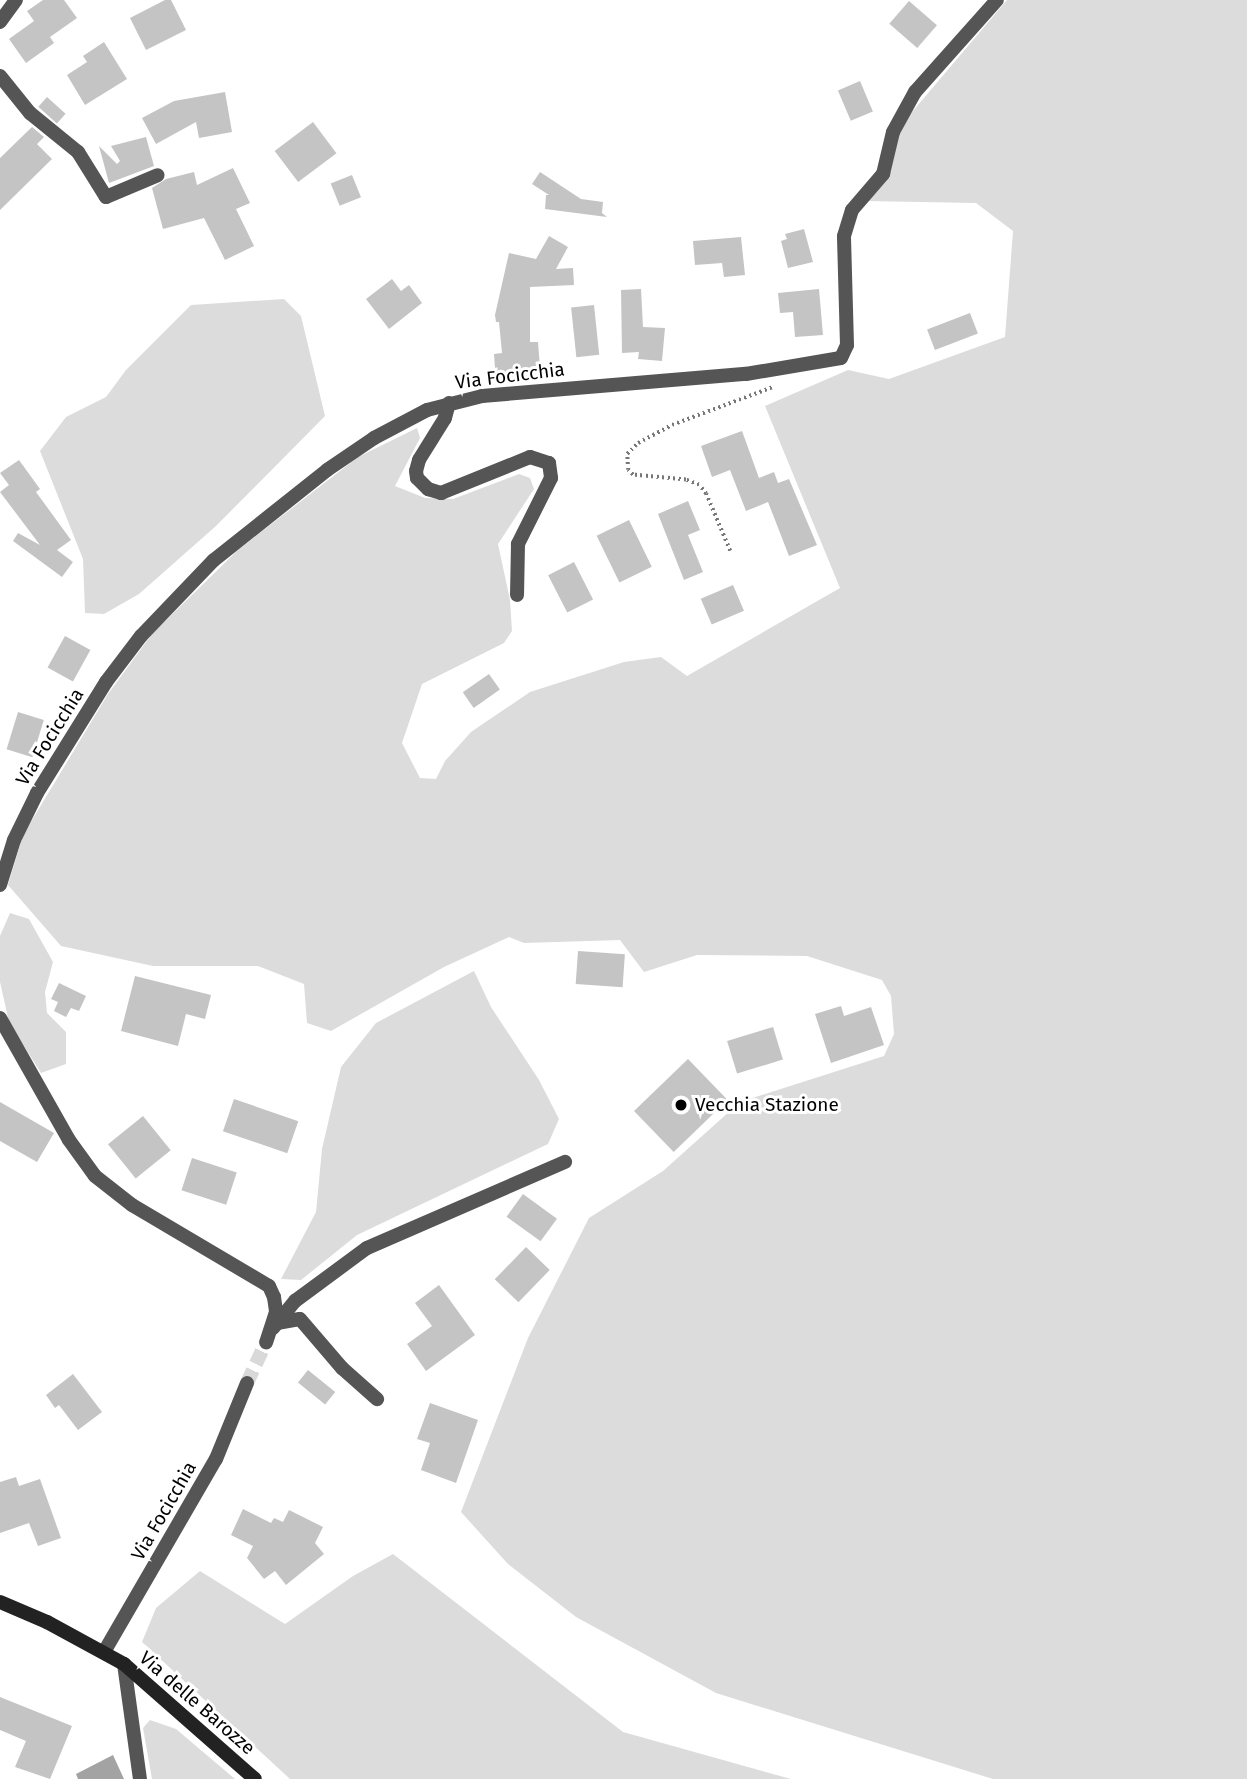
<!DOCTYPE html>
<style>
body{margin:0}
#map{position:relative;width:1247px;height:1779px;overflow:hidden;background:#fff;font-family:"Fira Sans",sans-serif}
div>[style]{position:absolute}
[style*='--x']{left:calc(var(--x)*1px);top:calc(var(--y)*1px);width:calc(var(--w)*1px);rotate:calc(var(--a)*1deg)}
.green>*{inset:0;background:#dcdcdc}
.water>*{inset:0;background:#a3a3a3}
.building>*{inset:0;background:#c4c4c4;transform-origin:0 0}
.minor-tunnel>*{height:14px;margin-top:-7px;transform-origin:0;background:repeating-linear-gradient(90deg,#d9d9d9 0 14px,transparent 0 21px)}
.path>*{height:3.5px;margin-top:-1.75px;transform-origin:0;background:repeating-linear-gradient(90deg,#777 0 2px,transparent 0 5.5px)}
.minor>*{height:14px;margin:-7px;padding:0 7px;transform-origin:7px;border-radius:7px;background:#555}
.secondary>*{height:14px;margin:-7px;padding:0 7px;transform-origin:7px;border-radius:7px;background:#222}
.dots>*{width:19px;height:19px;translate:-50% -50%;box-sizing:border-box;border:4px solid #fff;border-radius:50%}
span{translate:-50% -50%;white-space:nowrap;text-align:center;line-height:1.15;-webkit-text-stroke:6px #fff;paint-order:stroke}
.street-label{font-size:19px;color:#000}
.poi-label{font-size:19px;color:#000}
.left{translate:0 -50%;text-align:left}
</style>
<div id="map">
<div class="green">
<div style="clip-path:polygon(1007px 0,1247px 0,1247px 1779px,993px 1779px,716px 1693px,576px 1617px,508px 1564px,461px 1512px,528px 1338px,589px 1218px,663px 1171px,740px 1102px,884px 1056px,894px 1034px,891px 996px,882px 980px,807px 956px,697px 955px,644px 972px,620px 940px,524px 943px,509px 937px,444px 967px,331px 1031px,307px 1023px,304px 984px,258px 966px,153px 966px,61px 946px,8px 885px,23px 835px,108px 694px,152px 634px,238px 550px,358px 457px,417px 428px,420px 438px,395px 486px,425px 498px,453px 499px,519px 474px,530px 478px,534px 489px,498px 544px,510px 600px,512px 631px,504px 643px,422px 684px,402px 743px,420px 778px,436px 779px,445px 761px,471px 732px,530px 692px,624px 662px,661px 657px,687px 676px,840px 588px,765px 406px,848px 370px,889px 379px,1005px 337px,1013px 231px,976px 203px,865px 201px,901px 125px)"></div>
<div style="clip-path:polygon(284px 299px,301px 316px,325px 416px,216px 526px,139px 594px,104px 614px,85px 613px,83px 559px,40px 451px,66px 417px,106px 397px,126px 370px,191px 305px)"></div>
<div style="clip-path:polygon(10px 913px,29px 919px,53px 962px,45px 992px,47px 1013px,66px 1032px,66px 1064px,41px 1073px,9px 1022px,0 982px,0 936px)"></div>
<div style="clip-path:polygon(474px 971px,491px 1007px,539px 1080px,559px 1119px,548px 1144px,357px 1235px,301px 1280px,281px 1279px,316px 1212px,322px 1149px,341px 1067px,376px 1023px)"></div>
<div style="clip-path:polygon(393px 1554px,623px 1732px,791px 1779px,290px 1779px,142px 1642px,156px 1608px,200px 1571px,285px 1624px,353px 1576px)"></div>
<div style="clip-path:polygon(150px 1720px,176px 1729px,235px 1779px,152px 1779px,143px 1728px)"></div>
</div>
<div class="water">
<div style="clip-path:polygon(113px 1755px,124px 1779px,78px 1779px,76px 1774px)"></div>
</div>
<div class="building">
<div style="clip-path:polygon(43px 0,64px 0,77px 18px,50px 37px,54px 43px,26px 63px,9px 39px,34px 21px,27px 11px)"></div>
<div style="clip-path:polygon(165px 0,171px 0,186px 30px,146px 50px,130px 18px)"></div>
<div style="left:909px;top:1px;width:37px;height:30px;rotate:41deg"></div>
<div style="clip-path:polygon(104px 42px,127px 79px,85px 105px,67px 75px,87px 62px,83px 56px)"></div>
<div style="left:860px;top:81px;width:33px;height:24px;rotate:67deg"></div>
<div style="clip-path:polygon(225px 92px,232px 132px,199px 138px,196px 122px,156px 144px,142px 118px,174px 101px)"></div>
<div style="left:47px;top:97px;width:25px;height:13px;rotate:42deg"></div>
<div style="left:313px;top:122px;width:39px;height:48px;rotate:53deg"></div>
<div style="clip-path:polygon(32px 127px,44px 137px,37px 144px,52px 159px,0 210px,0 158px)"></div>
<div style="clip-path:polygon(146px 137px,154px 166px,109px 183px,99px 146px,117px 164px,120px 161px,111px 146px)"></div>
<div style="clip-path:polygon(233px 168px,250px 203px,236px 209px,254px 246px,225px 260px,204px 218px,163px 229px,152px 188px,166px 179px,194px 172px,197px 185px)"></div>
<div style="clip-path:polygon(540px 172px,581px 199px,603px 202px,602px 213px,607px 217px,545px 209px,546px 195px,549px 195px,532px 184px)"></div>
<div style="left:352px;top:175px;width:24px;height:23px;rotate:68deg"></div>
<div style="clip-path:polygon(804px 229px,813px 262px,788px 268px,781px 241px,787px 239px,785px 234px)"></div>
<div style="clip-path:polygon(549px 236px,568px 247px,556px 269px,573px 268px,574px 285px,530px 287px,530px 342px,538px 342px,541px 380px,496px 383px,494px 354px,502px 353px,499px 322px,496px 322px,495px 315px,509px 253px,536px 259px)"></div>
<div style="clip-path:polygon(741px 237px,745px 275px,724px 277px,722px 263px,695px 265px,693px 241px)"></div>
<div style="clip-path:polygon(392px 279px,401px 291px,409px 285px,422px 303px,389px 329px,366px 299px)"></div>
<div style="clip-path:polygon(641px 289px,643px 327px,665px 328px,662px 361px,638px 359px,639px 352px,622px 353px,621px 290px)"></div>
<div style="clip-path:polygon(819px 289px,823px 335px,795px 337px,793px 312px,780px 313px,778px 293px)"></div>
<div style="left:594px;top:305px;width:50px;height:23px;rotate:84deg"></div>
<div style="left:970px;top:313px;width:22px;height:46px;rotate:69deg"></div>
<div style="clip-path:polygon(742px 431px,759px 478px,774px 472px,778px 483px,789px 479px,817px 545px,789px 556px,768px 502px,746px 511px,730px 470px,712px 477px,701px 446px)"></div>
<div style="clip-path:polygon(19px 460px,40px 489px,36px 492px,71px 540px,57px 550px,73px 562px,62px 577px,13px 541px,18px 533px,40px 545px,0 492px,9px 485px,0 473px)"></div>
<div style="clip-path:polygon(688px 501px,700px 530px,688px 535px,703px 572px,684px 580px,658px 514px)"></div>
<div style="left:629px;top:520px;width:52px;height:36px;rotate:64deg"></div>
<div style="left:574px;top:562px;width:42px;height:29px;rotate:63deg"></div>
<div style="left:733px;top:585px;width:28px;height:35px;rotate:67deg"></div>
<div style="left:65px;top:636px;width:29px;height:36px;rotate:29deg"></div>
<div style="left:489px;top:674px;width:19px;height:32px;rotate:55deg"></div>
<div style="left:18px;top:712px;width:27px;height:39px;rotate:17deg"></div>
<div style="left:578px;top:951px;width:47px;height:33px;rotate:4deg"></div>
<div style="clip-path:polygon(135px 976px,211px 995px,205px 1019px,186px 1014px,178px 1046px,121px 1031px)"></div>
<div style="clip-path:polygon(59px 983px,86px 996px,79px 1011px,71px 1008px,66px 1017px,54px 1011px,58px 1002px,51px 999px)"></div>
<div style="clip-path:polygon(841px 1006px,844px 1016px,871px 1007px,884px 1045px,831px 1063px,815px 1014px)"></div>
<div style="left:773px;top:1027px;width:34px;height:48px;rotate:73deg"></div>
<div style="left:688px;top:1059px;width:57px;height:75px;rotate:46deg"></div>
<div style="left:234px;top:1099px;width:68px;height:34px;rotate:19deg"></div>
<div style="clip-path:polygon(0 1102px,54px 1133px,37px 1162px,0 1141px)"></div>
<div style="left:143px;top:1116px;width:44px;height:45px;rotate:51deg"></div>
<div style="left:192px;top:1158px;width:47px;height:34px;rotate:18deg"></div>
<div style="left:523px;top:1194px;width:42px;height:28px;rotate:36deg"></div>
<div style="left:526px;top:1247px;width:33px;height:45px;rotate:44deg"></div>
<div style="clip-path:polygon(439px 1285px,475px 1335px,426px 1371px,407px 1344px,432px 1326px,415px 1303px)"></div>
<div style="left:308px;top:1370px;width:35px;height:16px;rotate:39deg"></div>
<div style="clip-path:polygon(73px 1374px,102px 1412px,78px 1430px,59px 1405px,55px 1408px,46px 1395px)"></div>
<div style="clip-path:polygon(430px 1403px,478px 1420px,456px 1483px,421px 1470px,430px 1443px,417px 1439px)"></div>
<div style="clip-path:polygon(16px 1477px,19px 1486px,40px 1479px,61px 1538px,38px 1546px,29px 1523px,0 1533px,0 1482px)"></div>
<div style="clip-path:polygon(243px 1509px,271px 1523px,274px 1518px,283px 1522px,289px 1510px,323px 1527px,315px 1543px,324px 1554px,286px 1585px,275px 1571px,264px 1579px,247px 1558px,253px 1546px,231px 1535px)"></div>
<div style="clip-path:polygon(0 1697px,72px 1726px,50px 1779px,15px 1767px,26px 1741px,0 1730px)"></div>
</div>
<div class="minor-tunnel">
<div style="--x:247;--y:1383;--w:45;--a:-65.1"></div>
</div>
<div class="path">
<div style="--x:730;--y:551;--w:62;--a:-112.8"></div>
<div style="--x:706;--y:494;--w:11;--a:-128"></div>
<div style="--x:699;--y:485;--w:14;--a:-159"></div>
<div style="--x:686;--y:480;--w:53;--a:-174.6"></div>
<div style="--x:633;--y:475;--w:7;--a:-135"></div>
<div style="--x:628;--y:470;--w:16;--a:-94"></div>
<div style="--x:627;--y:454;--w:16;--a:-45"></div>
<div style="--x:638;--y:443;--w:38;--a:-28"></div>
<div style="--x:672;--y:425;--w:108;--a:-20.6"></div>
</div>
<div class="minor">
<div style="--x:0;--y:22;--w:27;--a:-54"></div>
<div style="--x:0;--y:76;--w:48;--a:51"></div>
<div style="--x:30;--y:113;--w:62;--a:39.1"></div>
<div style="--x:78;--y:152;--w:53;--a:58.1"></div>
<div style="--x:106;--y:197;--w:56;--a:-22.9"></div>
<div style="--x:449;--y:403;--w:16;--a:105"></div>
<div style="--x:445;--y:418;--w:49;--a:121.8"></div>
<div style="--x:419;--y:460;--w:11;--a:105"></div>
<div style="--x:416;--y:471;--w:7;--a:82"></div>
<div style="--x:417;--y:478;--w:16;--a:45"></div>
<div style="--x:428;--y:489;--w:14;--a:17"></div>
<div style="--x:441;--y:493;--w:96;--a:-22"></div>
<div style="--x:530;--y:457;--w:20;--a:18"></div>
<div style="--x:549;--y:463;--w:15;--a:82"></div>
<div style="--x:551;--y:478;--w:74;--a:116.6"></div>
<div style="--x:518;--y:544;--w:51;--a:91.1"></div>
<div style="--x:0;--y:885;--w:47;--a:-72.7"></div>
<div style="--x:14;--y:840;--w:52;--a:-63.9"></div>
<div style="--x:37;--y:793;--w:131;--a:-58.1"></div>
<div style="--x:106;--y:682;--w:58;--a:-52.7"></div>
<div style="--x:141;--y:636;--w:105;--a:-46.2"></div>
<div style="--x:214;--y:560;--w:144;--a:-38.5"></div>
<div style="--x:327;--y:470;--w:57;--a:-34.2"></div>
<div style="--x:374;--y:438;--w:60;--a:-27.8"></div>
<div style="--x:427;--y:410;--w:57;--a:-14.3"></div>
<div style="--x:482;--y:396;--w:265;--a:-4.8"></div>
<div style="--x:746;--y:374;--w:96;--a:-9.6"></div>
<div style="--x:841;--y:358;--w:14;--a:-65"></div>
<div style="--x:847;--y:345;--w:109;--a:-91.6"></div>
<div style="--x:844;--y:236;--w:27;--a:-73"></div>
<div style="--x:852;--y:210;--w:48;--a:-49.3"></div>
<div style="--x:883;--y:174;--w:43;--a:-76.6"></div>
<div style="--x:893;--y:132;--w:46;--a:-61.2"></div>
<div style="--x:915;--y:92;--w:123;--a:-48.3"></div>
<div style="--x:0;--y:1018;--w:140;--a:60.5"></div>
<div style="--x:69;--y:1140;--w:44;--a:54.2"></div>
<div style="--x:95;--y:1176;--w:47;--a:38.1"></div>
<div style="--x:132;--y:1205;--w:159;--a:30.6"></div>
<div style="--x:269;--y:1286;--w:12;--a:66"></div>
<div style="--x:274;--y:1297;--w:15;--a:82"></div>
<div style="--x:276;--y:1312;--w:32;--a:108"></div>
<div style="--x:277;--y:1323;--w:23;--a:-10"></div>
<div style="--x:300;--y:1319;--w:65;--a:49.4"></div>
<div style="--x:342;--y:1368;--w:47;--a:41.5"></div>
<div style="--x:273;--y:1328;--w:35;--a:-51"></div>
<div style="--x:295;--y:1301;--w:89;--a:-36.4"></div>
<div style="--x:367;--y:1248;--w:216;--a:-23.5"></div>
<div style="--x:104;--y:1652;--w:223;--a:-59.9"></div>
<div style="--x:216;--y:1459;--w:82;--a:-67.8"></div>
<div style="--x:124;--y:1664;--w:116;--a:82.1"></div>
</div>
<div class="secondary">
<div style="--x:0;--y:1602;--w:51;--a:23.1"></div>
<div style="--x:47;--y:1622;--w:88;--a:28.6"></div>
<div style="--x:124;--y:1664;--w:174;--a:41.3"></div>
</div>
<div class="dots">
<div style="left:681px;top:1105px;background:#000"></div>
</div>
<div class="street-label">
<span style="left:510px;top:376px;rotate:-7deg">Via Focicchia</span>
<span style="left:50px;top:737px;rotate:-58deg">Via Focicchia</span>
<span style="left:164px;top:1511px;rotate:-60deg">Via Focicchia</span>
<span style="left:197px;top:1703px;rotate:41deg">Via delle Barozze</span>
</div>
<div class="poi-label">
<span class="left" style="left:695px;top:1105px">Vecchia Stazione</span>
</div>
</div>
